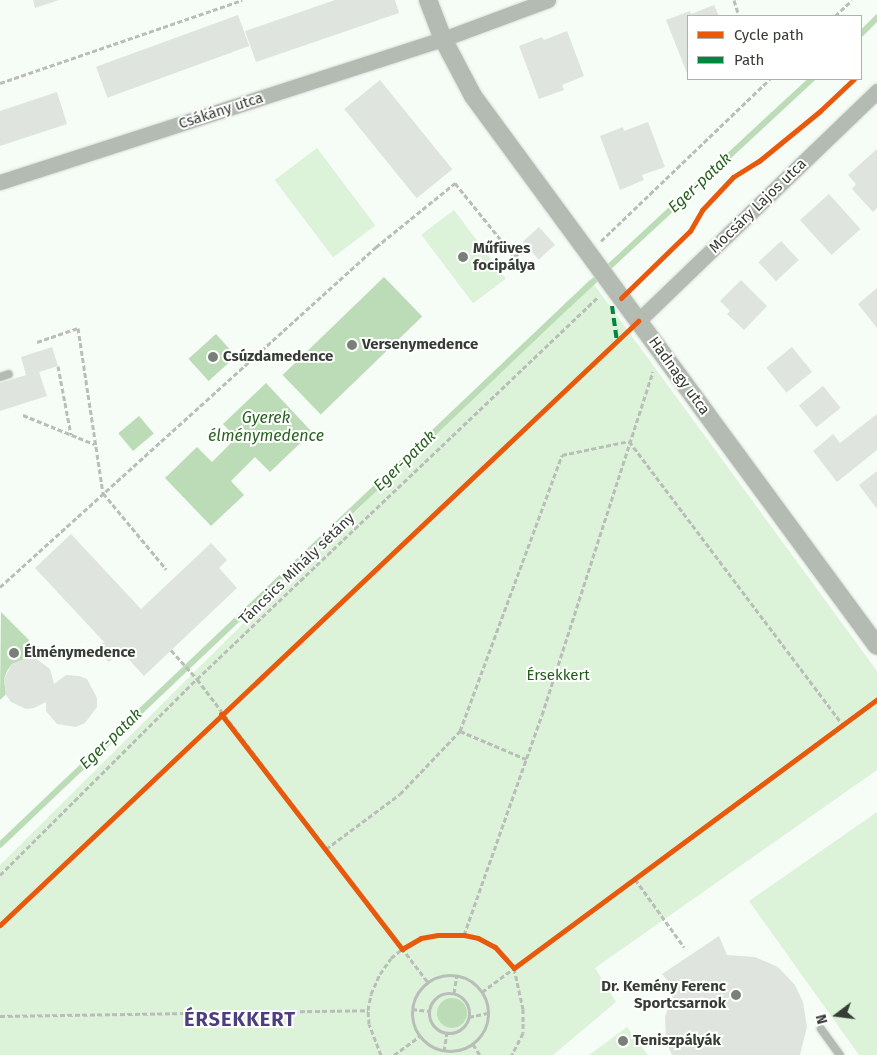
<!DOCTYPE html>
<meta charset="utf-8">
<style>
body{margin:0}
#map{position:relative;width:877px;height:1055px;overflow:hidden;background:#f6fcf6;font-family:"Fira Sans",sans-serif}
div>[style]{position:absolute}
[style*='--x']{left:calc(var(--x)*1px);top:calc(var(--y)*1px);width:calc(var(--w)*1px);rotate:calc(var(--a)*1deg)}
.green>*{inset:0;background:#dcf3d9;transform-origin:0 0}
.water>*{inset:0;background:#bbdcb6;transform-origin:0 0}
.round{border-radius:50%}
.stream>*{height:5.5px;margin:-2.75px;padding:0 2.75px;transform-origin:2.75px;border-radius:2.75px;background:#bbdcb6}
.building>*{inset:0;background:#dfe5de;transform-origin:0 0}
.path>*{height:3px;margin-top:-1.5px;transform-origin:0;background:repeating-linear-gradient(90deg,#b9beb9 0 5px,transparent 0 7.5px)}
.path>.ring{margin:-1.5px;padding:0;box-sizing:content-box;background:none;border:3px solid #b9beb9;border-radius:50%}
.roads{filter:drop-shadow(0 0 1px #d4d9d4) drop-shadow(0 0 1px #d4d9d4)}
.service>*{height:8px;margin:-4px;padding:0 4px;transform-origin:4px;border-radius:4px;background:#b4bbb2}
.minor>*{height:15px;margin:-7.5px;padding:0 7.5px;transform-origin:7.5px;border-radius:7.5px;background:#b4bbb2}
.tertiary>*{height:18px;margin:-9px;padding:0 9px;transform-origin:9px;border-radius:9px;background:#b4bbb2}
.quiet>*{height:4px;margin-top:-2px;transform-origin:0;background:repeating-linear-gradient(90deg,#00873e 0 8px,transparent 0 12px)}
.cycleway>*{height:5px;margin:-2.5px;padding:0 2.5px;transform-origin:2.5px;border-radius:2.5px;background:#e8590c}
.dots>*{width:14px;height:14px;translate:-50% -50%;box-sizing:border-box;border:2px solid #fff;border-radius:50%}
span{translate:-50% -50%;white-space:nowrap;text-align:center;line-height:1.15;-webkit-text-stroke:4px #fff;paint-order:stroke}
.street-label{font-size:15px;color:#363d35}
.poi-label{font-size:15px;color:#363d35;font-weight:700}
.left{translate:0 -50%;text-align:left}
.right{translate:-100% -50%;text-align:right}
.park-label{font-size:15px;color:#225c19}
.water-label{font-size:16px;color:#296220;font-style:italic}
.district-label{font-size:20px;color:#4c3f7d;font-weight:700;letter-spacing:1px}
.legend{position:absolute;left:687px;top:15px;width:175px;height:65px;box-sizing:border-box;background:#fff;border:1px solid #afb1ae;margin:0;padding:6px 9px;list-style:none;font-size:15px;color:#363d35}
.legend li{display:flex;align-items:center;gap:10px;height:25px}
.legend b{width:25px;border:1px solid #afb1ae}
.north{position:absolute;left:812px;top:990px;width:50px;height:50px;-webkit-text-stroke:4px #fff;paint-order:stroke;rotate:255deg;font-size:14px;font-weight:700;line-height:20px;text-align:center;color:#363d35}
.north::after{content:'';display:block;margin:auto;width:18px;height:22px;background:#363d35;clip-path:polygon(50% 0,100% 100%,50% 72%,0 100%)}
</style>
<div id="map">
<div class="green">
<div style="left:317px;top:148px;width:97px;height:53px;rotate:53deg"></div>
<div style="left:454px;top:210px;width:86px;height:41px;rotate:53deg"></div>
<div style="clip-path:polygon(590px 279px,877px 671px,877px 770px,595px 968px,616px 1002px,553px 1055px,0 1055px,0 865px)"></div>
<div style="clip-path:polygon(877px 812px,877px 1055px,859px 1055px,749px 901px)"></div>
<div style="clip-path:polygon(627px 1027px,648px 1055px,589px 1055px)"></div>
</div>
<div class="water">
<div style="left:384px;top:277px;width:55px;height:141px;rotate:46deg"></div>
<div style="left:216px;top:334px;width:30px;height:37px;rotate:48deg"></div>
<div style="clip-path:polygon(266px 383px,312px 432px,270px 472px,255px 457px,231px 481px,244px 495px,211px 526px,165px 478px,197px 447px,212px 462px,236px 438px,223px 424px)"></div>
<div style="left:139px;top:416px;width:23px;height:27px;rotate:50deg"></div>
<div style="clip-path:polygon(1px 612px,29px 640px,27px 643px,28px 658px,12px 664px,7px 671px,4px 679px,6px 694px,0 700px)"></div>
<div class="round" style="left:437px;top:998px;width:30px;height:30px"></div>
</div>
<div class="stream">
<div style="--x:861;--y:34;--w:23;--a:-45"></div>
<div style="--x:0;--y:845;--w:784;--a:-43.55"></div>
<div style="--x:568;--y:305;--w:333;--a:-42.8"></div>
</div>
<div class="building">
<div style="clip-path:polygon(33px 0,59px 0,35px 8px)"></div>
<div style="clip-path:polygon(335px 0,395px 0,399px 13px,256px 62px,245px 31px)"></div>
<div style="clip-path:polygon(714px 5px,719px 16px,688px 16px,687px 73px,666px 20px,690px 11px,691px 14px)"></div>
<div style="left:238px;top:15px;width:33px;height:151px;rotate:70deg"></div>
<div style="clip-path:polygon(567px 31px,584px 76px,562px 85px,564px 90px,539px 99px,519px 46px,542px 37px,544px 40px)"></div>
<div style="left:380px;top:80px;width:115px;height:46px;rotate:51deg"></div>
<div style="clip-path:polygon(57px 92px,67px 124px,0 146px,0 111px)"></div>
<div style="clip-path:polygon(648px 122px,665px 167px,642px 175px,644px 180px,620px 190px,600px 136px,623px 127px,624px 131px)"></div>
<div style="clip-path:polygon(877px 149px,877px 208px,873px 212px,852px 189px,856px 184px,848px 175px)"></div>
<div style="left:829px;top:194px;width:47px;height:39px;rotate:48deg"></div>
<div style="left:539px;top:227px;width:24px;height:22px;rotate:48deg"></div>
<div style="left:781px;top:241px;width:26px;height:31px;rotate:47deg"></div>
<div style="clip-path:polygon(741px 280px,767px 306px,744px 330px,727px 314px,730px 311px,720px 301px)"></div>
<div style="clip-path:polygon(877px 288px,877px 328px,858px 304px)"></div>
<div style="clip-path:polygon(52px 347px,58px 366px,39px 372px,47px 396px,0 411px,0 383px,26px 375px,21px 357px)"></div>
<div style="left:792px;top:347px;width:32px;height:33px;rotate:51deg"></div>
<div style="left:823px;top:386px;width:28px;height:31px;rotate:51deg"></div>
<div style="clip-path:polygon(877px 414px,877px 450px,837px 482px,813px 451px,833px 434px,840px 443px)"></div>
<div style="clip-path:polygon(877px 471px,877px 509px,859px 485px)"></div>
<div style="clip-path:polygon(71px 534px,141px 609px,211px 543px,227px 560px,219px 568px,237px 588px,144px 676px,121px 651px,109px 662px,96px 648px,104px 642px,35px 568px)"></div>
<div style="clip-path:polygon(28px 658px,35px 658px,50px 669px,54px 684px,66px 675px,79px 676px,87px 679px,97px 698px,97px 707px,85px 723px,76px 727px,57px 724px,46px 711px,46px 702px,34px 708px,26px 709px,11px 702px,6px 695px,4px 679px,12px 664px)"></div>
<div style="clip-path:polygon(719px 936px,727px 955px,755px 957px,778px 967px,795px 985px,803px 1002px,807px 1027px,800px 1055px,672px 1055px,666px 1042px,665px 1017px,675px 989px,662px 974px)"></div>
</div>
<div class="path">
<div style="--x:734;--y:0;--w:17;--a:73"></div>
<div style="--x:835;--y:16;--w:23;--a:-43"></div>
<div style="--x:0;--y:83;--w:256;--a:-18.9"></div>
<div style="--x:601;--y:241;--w:234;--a:-43.8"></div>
<div style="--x:37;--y:342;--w:43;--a:-18.9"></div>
<div style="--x:78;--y:328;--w:167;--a:81.4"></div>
<div style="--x:103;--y:493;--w:99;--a:50.3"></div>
<div style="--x:58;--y:366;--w:70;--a:79.3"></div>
<div style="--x:23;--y:415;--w:77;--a:22.2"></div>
<div style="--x:0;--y:587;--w:507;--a:-42.12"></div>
<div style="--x:376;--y:247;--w:102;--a:-39"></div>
<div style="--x:455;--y:183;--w:94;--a:51.1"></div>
<div style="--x:514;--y:256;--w:17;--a:-24"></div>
<div style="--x:171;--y:650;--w:39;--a:48"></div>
<div style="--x:197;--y:679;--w:381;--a:52.7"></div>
<div style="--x:460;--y:731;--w:72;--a:23"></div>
<div style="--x:326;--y:849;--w:92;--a:-36.6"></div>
<div style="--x:400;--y:794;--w:87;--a:-46.4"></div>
<div style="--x:460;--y:731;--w:294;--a:-69.7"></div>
<div style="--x:562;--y:455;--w:68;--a:-11.8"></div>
<div style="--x:629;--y:441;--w:356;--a:53"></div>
<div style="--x:0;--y:875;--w:278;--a:-44.9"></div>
<div style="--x:197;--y:679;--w:554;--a:-43.61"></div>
<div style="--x:635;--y:879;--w:84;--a:54.2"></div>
<div style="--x:464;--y:935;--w:233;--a:-70.5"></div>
<div style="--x:542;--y:715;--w:361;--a:-72.1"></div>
<div class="ring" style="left:412px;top:975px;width:73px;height:73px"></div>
<div style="--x:482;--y:992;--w:492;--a:-36.6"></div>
<div class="ring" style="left:429px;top:993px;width:37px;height:37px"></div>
<div style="--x:454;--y:993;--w:18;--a:-81"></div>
<div style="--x:412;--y:1009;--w:17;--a:7"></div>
<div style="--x:0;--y:1016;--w:368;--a:-0.9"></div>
<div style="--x:469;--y:1017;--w:19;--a:-12"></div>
<div style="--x:473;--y:1044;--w:13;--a:58"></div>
<div style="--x:444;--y:1051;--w:18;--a:-81"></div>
<div style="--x:381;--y:1055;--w:33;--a:-111"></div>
<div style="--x:369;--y:1024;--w:14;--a:-94"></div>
<div style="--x:368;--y:1010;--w:16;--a:-79"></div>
<div style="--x:371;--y:994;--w:22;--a:-66"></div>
<div style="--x:380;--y:974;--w:19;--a:-55"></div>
<div style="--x:391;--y:958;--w:14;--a:-39"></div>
<div style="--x:402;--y:949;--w:22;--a:-30"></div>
<div style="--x:421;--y:938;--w:17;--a:-10"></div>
<div style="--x:438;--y:935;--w:26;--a:0"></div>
<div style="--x:464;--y:935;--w:14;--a:12"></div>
<div style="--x:478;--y:938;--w:19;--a:28"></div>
<div style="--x:495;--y:947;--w:28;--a:48"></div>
<div style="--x:514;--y:968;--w:42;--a:77.6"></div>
<div style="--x:523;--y:1009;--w:24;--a:90"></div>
<div style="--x:523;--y:1033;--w:25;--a:117"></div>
<div style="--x:394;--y:1055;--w:31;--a:-36"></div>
</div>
<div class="roads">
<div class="service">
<div style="--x:0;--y:377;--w:9;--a:-18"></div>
<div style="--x:821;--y:1029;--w:32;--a:54"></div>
</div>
<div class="minor">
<div style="--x:0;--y:182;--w:466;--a:-17.9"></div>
<div style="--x:443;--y:39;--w:112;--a:-20.4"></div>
<div style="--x:638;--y:321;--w:332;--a:-43.9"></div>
</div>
<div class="tertiary">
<div style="--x:428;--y:0;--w:42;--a:69"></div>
<div style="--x:443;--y:39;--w:64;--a:62.2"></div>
<div style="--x:473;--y:96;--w:682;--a:53.7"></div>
</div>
</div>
<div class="quiet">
<div style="--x:612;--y:306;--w:36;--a:82"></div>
</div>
<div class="cycleway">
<div style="--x:621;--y:298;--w:96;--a:-44.2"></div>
<div style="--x:690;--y:231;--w:24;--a:-60"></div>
<div style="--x:702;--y:210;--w:45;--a:-46.8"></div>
<div style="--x:733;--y:177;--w:31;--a:-32"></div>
<div style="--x:759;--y:161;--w:79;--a:-39.3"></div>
<div style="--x:820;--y:111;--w:47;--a:-43.3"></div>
<div style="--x:221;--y:714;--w:297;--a:52.4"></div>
<div style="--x:402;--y:949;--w:22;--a:-30"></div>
<div style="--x:421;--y:938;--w:17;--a:-10"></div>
<div style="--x:438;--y:935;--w:26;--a:0"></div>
<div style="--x:464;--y:935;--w:14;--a:12"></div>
<div style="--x:478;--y:938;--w:19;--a:28"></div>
<div style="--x:495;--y:947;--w:28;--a:48"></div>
<div style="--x:514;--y:968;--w:452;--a:-36.5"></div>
<div style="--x:0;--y:925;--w:879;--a:-43.43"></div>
</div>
<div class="dots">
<div style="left:463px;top:257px;background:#798079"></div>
<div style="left:352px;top:345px;background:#798079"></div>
<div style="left:213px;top:357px;background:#798079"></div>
<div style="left:14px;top:653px;background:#798079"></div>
<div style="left:736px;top:995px;background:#798079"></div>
<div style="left:623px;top:1041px;background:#798079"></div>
</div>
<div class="street-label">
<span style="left:221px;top:111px;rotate:-18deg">Csákány utca</span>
<span style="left:758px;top:206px;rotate:-44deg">Mocsáry Lajos utca</span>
<span style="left:679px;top:376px;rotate:54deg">Hadnagy utca</span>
<span style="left:297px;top:569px;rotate:-44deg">Táncsics Mihály sétány</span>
</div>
<div class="poi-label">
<span class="left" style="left:473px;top:257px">Műfüves<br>focipálya</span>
<span class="left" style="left:362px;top:345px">Versenymedence</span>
<span class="left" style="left:223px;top:357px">Csúzdamedence</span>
<span class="left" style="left:24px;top:653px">Élménymedence</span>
<span class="right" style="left:726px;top:995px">Dr. Kemény Ferenc<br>Sportcsarnok</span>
<span class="left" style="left:633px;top:1041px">Teniszpályák</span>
</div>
<div class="park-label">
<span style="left:558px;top:676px">Érsekkert</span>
</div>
<div class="water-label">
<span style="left:700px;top:183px;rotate:-43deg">Eger-patak</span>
<span style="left:266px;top:427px">Gyerek<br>élménymedence</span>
<span style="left:405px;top:461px;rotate:-44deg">Eger-patak</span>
<span style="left:111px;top:739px;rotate:-44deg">Eger-patak</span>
</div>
<div class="district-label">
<span style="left:240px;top:1019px">ÉRSEKKERT</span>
</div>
<ul class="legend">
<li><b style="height:6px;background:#e8590c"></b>Cycle path</li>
<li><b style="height:6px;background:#00873e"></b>Path</li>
</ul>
<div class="north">N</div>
</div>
